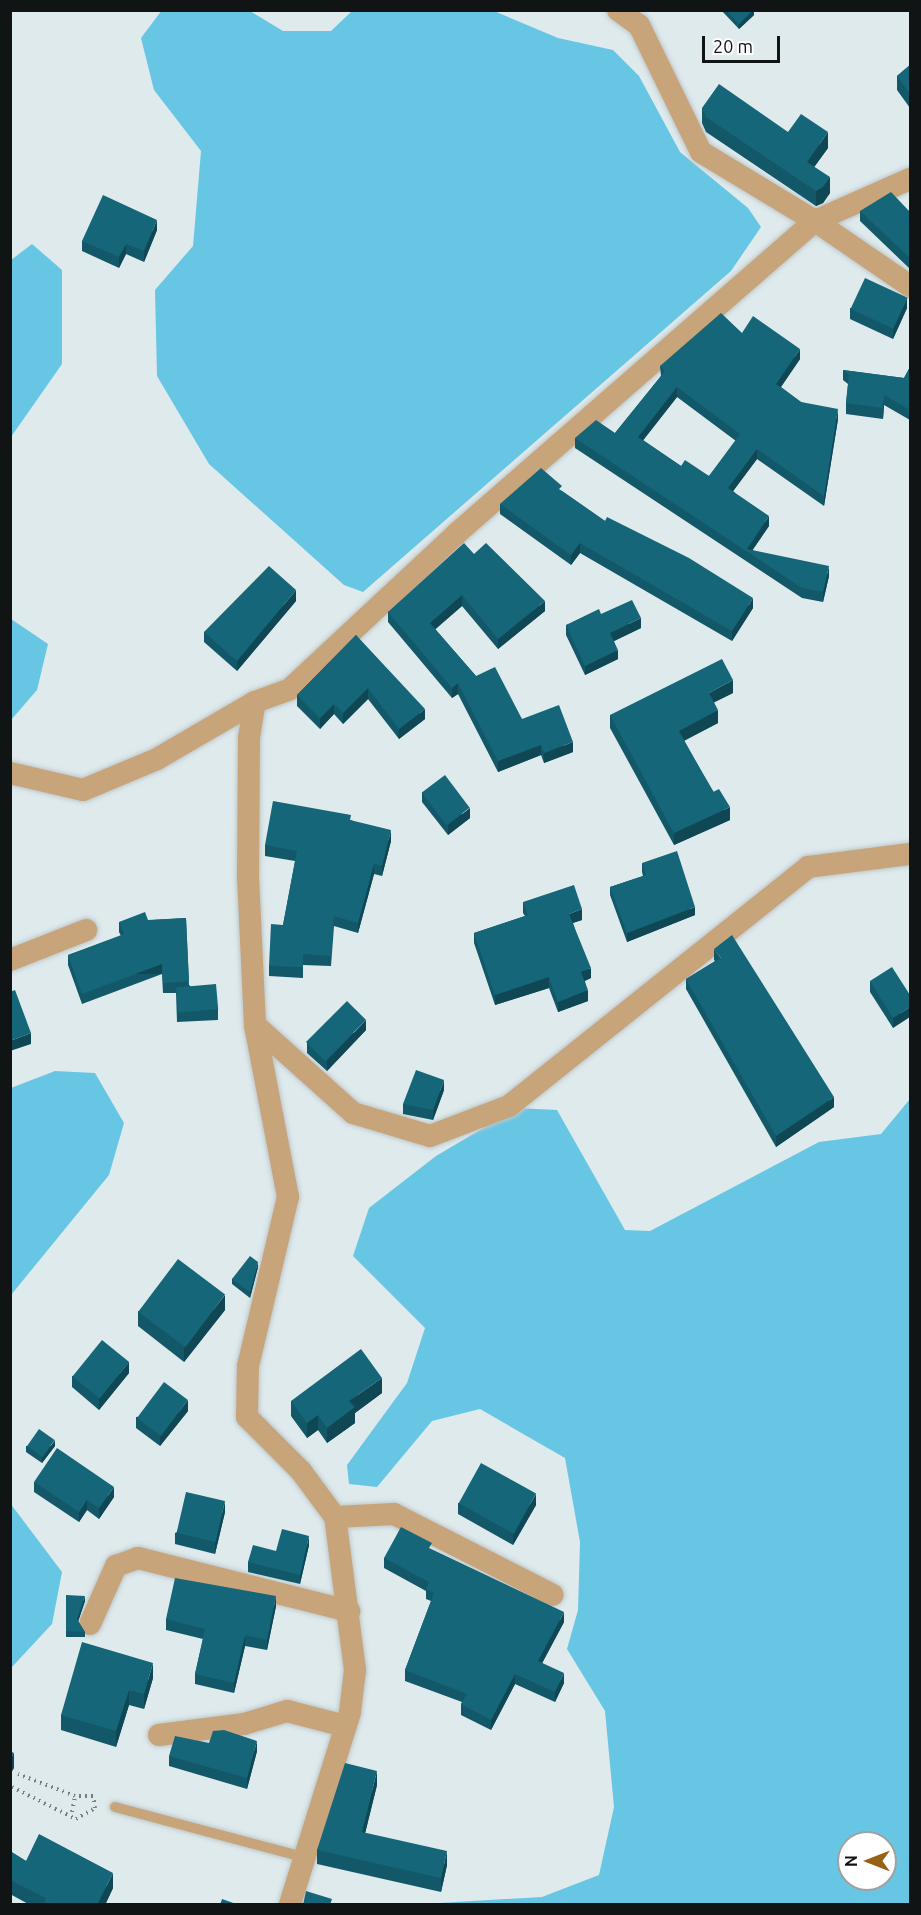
<!DOCTYPE html>
<style>
body{margin:0}
#map{position:relative;width:921px;height:1915px;overflow:hidden;background:#dfeaed;font-family:Ubuntu,sans-serif}
div>[style]{position:absolute}
[style*='--x']{left:calc(var(--x)*1px);top:calc(var(--y)*1px);width:calc(var(--w)*1px);rotate:calc(var(--a)*1deg)}
.forest>*{inset:0;background:#67c6e3}
.path>*{height:4px;margin-top:-2px;transform-origin:0;background:repeating-linear-gradient(90deg,#777e80 0 1.5px,transparent 0 6px)}
.roads{filter:drop-shadow(0 0 2px #bec8ca) drop-shadow(0 0 2px #bec8ca)}
.service>*{height:10px;margin:-5px;padding:0 5px;transform-origin:5px;border-radius:5px;background:#c8a47a}
.minor>*{height:22px;margin:-11px;padding:0 11px;transform-origin:11px;border-radius:11px;background:#c8a47a}
.wall>*{inset:0;background:#135869}
.shaded-wall>*{inset:0;background:#0f4755;transform-origin:0 0}
.building>*{inset:0;background:#16667a;transform-origin:0 0}
span{translate:-50% -50%;white-space:nowrap;text-align:center;line-height:1.15;-webkit-text-stroke:6px #fff;paint-order:stroke}
.frame{position:absolute;inset:0;border:12px solid #101415;pointer-events:none}
.north{position:absolute;left:837px;top:1831px;width:60px;height:60px;box-sizing:border-box;background:#fff;border:2px solid #9fa1a1;border-radius:50%;rotate:270deg;font-size:16px;font-weight:700;line-height:24px;text-align:center;color:#101415}
.north::after{content:'';display:block;margin:auto;width:21px;height:27px;background:#966316;clip-path:polygon(50% 0,100% 100%,50% 72%,0 100%)}
.scale{position:absolute;left:702px;top:36px;width:78px;height:27px;box-sizing:border-box;border:3px solid #101415;border-top:0;padding-left:8px;font-size:18px;line-height:21px;white-space:nowrap;color:#101415;-webkit-text-stroke:4px #fff;paint-order:stroke}
</style>
<div id="map">
<div class="forest">
<div style="clip-path:polygon(162px 10px,250px 11px,283px 31px,331px 31px,352px 11px,494px 11px,558px 38px,613px 50px,639px 76px,680px 152px,748px 208px,761px 227px,731px 271px,363px 592px,344px 585px,209px 464px,157px 376px,155px 290px,193px 246px,201px 151px,154px 90px,141px 38px)"></div>
<div style="clip-path:polygon(32px 244px,62px 270px,62px 364px,11px 437px,11px 260px)"></div>
<div style="clip-path:polygon(11px 619px,48px 644px,37px 690px,11px 720px)"></div>
<div style="clip-path:polygon(55px 1071px,95px 1073px,124px 1123px,109px 1175px,11px 1295px,11px 1088px)"></div>
<div style="clip-path:polygon(evenodd,910px 1099px,910px 1904px,422px 1904px,542px 1897px,599px 1875px,614px 1807px,605px 1711px,567px 1649px,578px 1610px,580px 1542px,565px 1458px,480px 1409px,432px 1421px,377px 1487px,349px 1484px,347px 1465px,407px 1383px,425px 1328px,353px 1256px,369px 1208px,436px 1156px,517px 1108px,557px 1110px,625px 1230px,650px 1231px,819px 1142px,881px 1134px,910px 1099px,849px 1843px,885px 1843px,885px 1879px,849px 1879px,849px 1843px)"></div>
<div style="clip-path:polygon(10px 1503px,62px 1572px,52px 1624px,11px 1668px)"></div>
</div>
<div class="path">
<div style="--x:12;--y:1787;--w:72;--a:26.6"></div>
<div style="--x:76;--y:1819;--w:22;--a:-30"></div>
<div style="--x:95;--y:1808;--w:12;--a:-99"></div>
<div style="--x:93;--y:1796;--w:18;--a:180"></div>
<div style="--x:75;--y:1796;--w:61;--a:-158.9"></div>
<div style="--x:72;--y:1812;--w:16;--a:-79"></div>
</div>
<div class="roads">
<div class="service">
<div style="--x:115;--y:1807;--w:195;--a:14.9"></div>
</div>
<div class="minor">
<div style="--x:618;--y:10;--w:26;--a:36"></div>
<div style="--x:639;--y:25;--w:141;--a:64"></div>
<div style="--x:701;--y:152;--w:133;--a:31.2"></div>
<div style="--x:815;--y:221;--w:104;--a:-23.9"></div>
<div style="--x:10;--y:773;--w:75;--a:13.1"></div>
<div style="--x:83;--y:790;--w:80;--a:-22.7"></div>
<div style="--x:157;--y:759;--w:113;--a:-30.2"></div>
<div style="--x:10;--y:960;--w:82;--a:-21.5"></div>
<div style="--x:255;--y:1025;--w:132;--a:41.9"></div>
<div style="--x:353;--y:1113;--w:80;--a:16.6"></div>
<div style="--x:430;--y:1136;--w:85;--a:-20.8"></div>
<div style="--x:509;--y:1106;--w:383;--a:-38.6"></div>
<div style="--x:808;--y:867;--w:103;--a:-7.3"></div>
<div style="--x:335;--y:1517;--w:59;--a:-2.9"></div>
<div style="--x:394;--y:1514;--w:178;--a:27"></div>
<div style="--x:90;--y:1624;--w:64;--a:-65.9"></div>
<div style="--x:116;--y:1566;--w:23;--a:-20"></div>
<div style="--x:138;--y:1558;--w:218;--a:14.1"></div>
<div style="--x:159;--y:1735;--w:86;--a:-7.4"></div>
<div style="--x:244;--y:1724;--w:45;--a:-16.8"></div>
<div style="--x:287;--y:1711;--w:60;--a:14.5"></div>
<div style="--x:290;--y:1904;--w:201;--a:-72.6"></div>
<div style="--x:350;--y:1712;--w:42;--a:-83.2"></div>
<div style="--x:355;--y:1670;--w:154;--a:-97.4"></div>
<div style="--x:335;--y:1517;--w:57;--a:-126.5"></div>
<div style="--x:301;--y:1471;--w:76;--a:-135"></div>
<div style="--x:247;--y:1417;--w:51;--a:-88.9"></div>
<div style="--x:248;--y:1366;--w:174;--a:-76.7"></div>
<div style="--x:288;--y:1197;--w:175;--a:-100.9"></div>
<div style="--x:255;--y:1025;--w:147;--a:-92.7"></div>
<div style="--x:248;--y:878;--w:140;--a:-89.6"></div>
<div style="--x:249;--y:738;--w:36;--a:-81"></div>
<div style="--x:255;--y:702;--w:37;--a:-20"></div>
<div style="--x:290;--y:689;--w:227;--a:-43"></div>
<div style="--x:456;--y:534;--w:476;--a:-41.1"></div>
<div style="--x:815;--y:221;--w:115;--a:34.4"></div>
</div>
</div>
<div class="wall">
<div style="clip-path:polygon(721px 10px,754px 10px,754px 15px,739px 29px)"></div>
<div style="clip-path:polygon(910px 65px,910px 108px,897px 90px,897px 76px)"></div>
<div style="clip-path:polygon(702px 108px,788px 132px,828px 148px,814px 167px,830px 193px,823px 203px,816px 206px,706px 132px,702px 123px)"></div>
<div style="clip-path:polygon(860px 211px,910px 212px,910px 269px,860px 221px)"></div>
<div style="clip-path:polygon(157px 230px,144px 262px,126px 254px,119px 268px,82px 251px,82px 241px)"></div>
<div style="clip-path:polygon(850px 308px,907px 308px,893px 339px,850px 319px)"></div>
<div style="clip-path:polygon(evenodd,742px 333px,800px 359px,781px 387px,801px 402px,838px 419px,824px 506px,757px 459px,733px 491px,769px 526px,752px 550px,829px 576px,823px 602px,802px 598px,575px 448px,575px 438px,615px 433px,661px 376px,660px 366px,742px 333px,677px 397px,736px 441px,709px 476px,681px 466px,643px 440px,677px 397px)"></div>
<div style="clip-path:polygon(910px 367px,910px 420px,884px 405px,883px 419px,846px 414px,846px 403px,848px 384px,843px 380px,843px 370px,904px 378px)"></div>
<div style="clip-path:polygon(562px 491px,605px 521px,753px 608px,732px 641px,580px 553px,571px 565px,500px 514px,500px 504px)"></div>
<div style="clip-path:polygon(474px 554px,545px 611px,498px 649px,462px 606px,435px 629px,476px 676px,522px 719px,573px 752px,544px 763px,541px 755px,498px 772px,458px 694px,452px 698px,388px 622px,388px 612px)"></div>
<div style="clip-path:polygon(296px 601px,237px 671px,204px 642px,204px 632px)"></div>
<div style="clip-path:polygon(601px 614px,641px 628px,614px 641px,618px 659px,585px 675px,566px 635px,566px 625px)"></div>
<div style="clip-path:polygon(356px 635px,425px 719px,399px 739px,368px 699px,343px 724px,334px 714px,320px 729px,297px 706px,297px 695px)"></div>
<div style="clip-path:polygon(733px 693px,714px 702px,718px 723px,684px 741px,730px 820px,674px 845px,610px 728px,610px 715px)"></div>
<div style="clip-path:polygon(422px 792px,470px 818px,448px 835px,422px 802px)"></div>
<div style="clip-path:polygon(351px 820px,391px 841px,382px 876px,374px 874px,358px 933px,334px 926px,331px 966px,303px 965px,303px 978px,269px 976px,269px 966px,283px 925px,295px 861px,265px 856px,265px 845px)"></div>
<div style="clip-path:polygon(642px 863px,695px 915px,627px 942px,610px 895px,610px 887px,643px 876px,642px 872px)"></div>
<div style="clip-path:polygon(523px 902px,582px 920px,573px 923px,591px 978px,585px 981px,588px 1001px,558px 1012px,549px 988px,495px 1005px,474px 943px,474px 933px,525px 916px,523px 913px)"></div>
<div style="clip-path:polygon(186px 918px,189px 985px,218px 1009px,218px 1020px,177px 1022px,176px 993px,163px 993px,162px 974px,82px 1004px,68px 965px,68px 955px,121px 936px,119px 932px,119px 922px)"></div>
<div style="clip-path:polygon(714px 949px,834px 1107px,776px 1147px,686px 989px,686px 979px,715px 961px,714px 960px)"></div>
<div style="clip-path:polygon(870px 981px,910px 995px,893px 1028px,870px 992px)"></div>
<div style="clip-path:polygon(366px 1030px,327px 1071px,307px 1053px,307px 1043px)"></div>
<div style="clip-path:polygon(444px 1090px,433px 1120px,403px 1114px,403px 1104px)"></div>
<div style="clip-path:polygon(258px 1267px,250px 1298px,232px 1284px,232px 1279px)"></div>
<div style="clip-path:polygon(225px 1310px,184px 1362px,138px 1326px,138px 1311px)"></div>
<div style="clip-path:polygon(129px 1373px,99px 1410px,72px 1387px,72px 1376px)"></div>
<div style="clip-path:polygon(382px 1393px,355px 1413px,355px 1423px,327px 1443px,318px 1430px,307px 1438px,291px 1416px,291px 1401px)"></div>
<div style="clip-path:polygon(188px 1411px,160px 1446px,136px 1428px,136px 1417px)"></div>
<div style="clip-path:polygon(26px 1446px,55px 1446px,42px 1463px,26px 1452px)"></div>
<div style="clip-path:polygon(34px 1482px,114px 1497px,99px 1519px,87px 1510px,79px 1522px,34px 1492px)"></div>
<div style="clip-path:polygon(458px 1503px,536px 1505px,513px 1545px,458px 1514px)"></div>
<div style="clip-path:polygon(225px 1512px,215px 1554px,175px 1544px,175px 1533px)"></div>
<div style="clip-path:polygon(309px 1545px,300px 1584px,248px 1572px,248px 1562px,276px 1551px)"></div>
<div style="clip-path:polygon(432px 1550px,564px 1622px,542px 1663px,564px 1683px,555px 1702px,515px 1684px,491px 1730px,461px 1715px,461px 1704px,462px 1702px,405px 1681px,405px 1670px,431px 1601px,426px 1599px,426px 1591px,384px 1568px,384px 1558px)"></div>
<div style="clip-path:polygon(66px 1595px,85px 1601px,78px 1621px,85px 1632px,85px 1637px,66px 1637px)"></div>
<div style="clip-path:polygon(276px 1606px,267px 1650px,245px 1646px,234px 1693px,195px 1684px,195px 1674px,203px 1639px,166px 1630px,166px 1619px)"></div>
<div style="clip-path:polygon(153px 1678px,144px 1709px,129px 1705px,116px 1747px,61px 1730px,61px 1715px)"></div>
<div style="clip-path:polygon(209px 1743px,257px 1751px,247px 1789px,169px 1766px,169px 1756px)"></div>
<div style="clip-path:polygon(377px 1785px,365px 1833px,447px 1865px,441px 1892px,317px 1864px,317px 1850px)"></div>
<div style="clip-path:polygon(10px 1851px,26px 1861px,113px 1888px,105px 1905px,30px 1905px,10px 1894px)"></div>
</div>
<div class="shaded-wall">
<div style="clip-path:polygon(753px 10px,754px 10px,754px 15px,739px 29px,739px 24px)"></div>
<div style="clip-path:polygon(828px 132px,828px 148px,807px 177px,807px 162px)"></div>
<div style="clip-path:polygon(830px 177px,830px 193px,823px 203px,816px 206px,816px 191px)"></div>
<div style="clip-path:polygon(157px 220px,157px 230px,144px 262px,144px 251px)"></div>
<div style="clip-path:polygon(126px 244px,126px 254px,119px 268px,119px 257px)"></div>
<div style="clip-path:polygon(907px 298px,907px 308px,893px 339px,893px 328px)"></div>
<div style="clip-path:polygon(800px 349px,800px 359px,776px 394px,776px 384px)"></div>
<div style="clip-path:polygon(677px 387px,677px 397px,638px 447px,638px 437px)"></div>
<div style="clip-path:polygon(884px 395px,884px 405px,883px 419px,883px 408px)"></div>
<div style="clip-path:polygon(838px 409px,838px 419px,824px 506px,824px 496px)"></div>
<div style="clip-path:polygon(757px 449px,757px 459px,728px 498px,728px 488px)"></div>
<div style="clip-path:polygon(769px 516px,769px 526px,750px 554px,747px 549px)"></div>
<div style="clip-path:polygon(580px 543px,580px 553px,571px 565px,571px 555px)"></div>
<div style="clip-path:polygon(829px 566px,829px 576px,823px 602px,823px 592px)"></div>
<div style="clip-path:polygon(296px 590px,296px 601px,237px 671px,237px 661px)"></div>
<div style="clip-path:polygon(462px 595px,462px 606px,430px 634px,430px 623px)"></div>
<div style="clip-path:polygon(753px 598px,753px 608px,732px 641px,732px 631px)"></div>
<div style="clip-path:polygon(545px 601px,545px 611px,498px 649px,498px 639px)"></div>
<div style="clip-path:polygon(641px 618px,641px 628px,610px 643px,610px 633px)"></div>
<div style="clip-path:polygon(618px 650px,618px 659px,585px 675px,585px 666px)"></div>
<div style="clip-path:polygon(733px 680px,733px 693px,709px 705px,709px 693px)"></div>
<div style="clip-path:polygon(458px 683px,458px 694px,452px 698px,452px 688px)"></div>
<div style="clip-path:polygon(368px 688px,368px 699px,343px 724px,343px 713px)"></div>
<div style="clip-path:polygon(334px 704px,334px 714px,320px 729px,320px 718px)"></div>
<div style="clip-path:polygon(425px 709px,425px 719px,399px 739px,399px 729px)"></div>
<div style="clip-path:polygon(718px 710px,718px 723px,679px 743px,679px 731px)"></div>
<div style="clip-path:polygon(573px 742px,573px 752px,544px 763px,544px 753px)"></div>
<div style="clip-path:polygon(541px 745px,541px 755px,498px 772px,498px 761px)"></div>
<div style="clip-path:polygon(730px 807px,730px 820px,674px 845px,674px 833px)"></div>
<div style="clip-path:polygon(470px 808px,470px 818px,448px 835px,448px 825px)"></div>
<div style="clip-path:polygon(391px 830px,391px 841px,382px 876px,382px 866px)"></div>
<div style="clip-path:polygon(374px 864px,374px 874px,358px 933px,358px 923px)"></div>
<div style="clip-path:polygon(695px 907px,695px 915px,627px 942px,627px 933px)"></div>
<div style="clip-path:polygon(582px 909px,582px 920px,569px 924px,569px 914px)"></div>
<div style="left:162px;top:964px;width:10px;height:85px;rotate:90deg"></div>
<div style="clip-path:polygon(591px 968px,591px 978px,581px 982px,581px 972px)"></div>
<div style="clip-path:polygon(549px 977px,549px 988px,495px 1005px,495px 995px)"></div>
<div style="clip-path:polygon(588px 990px,588px 1001px,558px 1012px,558px 1002px)"></div>
<div style="clip-path:polygon(910px 1007px,910px 1017px,893px 1028px,893px 1018px)"></div>
<div style="clip-path:polygon(366px 1020px,366px 1030px,327px 1071px,327px 1061px)"></div>
<div style="clip-path:polygon(31px 1033px,31px 1044px,10px 1051px,10px 1041px)"></div>
<div style="clip-path:polygon(444px 1080px,444px 1090px,433px 1120px,433px 1110px)"></div>
<div style="clip-path:polygon(834px 1097px,834px 1107px,776px 1147px,776px 1136px)"></div>
<div style="clip-path:polygon(258px 1262px,258px 1267px,250px 1298px,250px 1292px)"></div>
<div style="clip-path:polygon(225px 1295px,225px 1310px,184px 1362px,184px 1347px)"></div>
<div style="clip-path:polygon(129px 1362px,129px 1373px,99px 1410px,99px 1399px)"></div>
<div style="clip-path:polygon(382px 1378px,382px 1393px,355px 1413px,355px 1423px,327px 1443px,327px 1428px,349px 1401px)"></div>
<div style="clip-path:polygon(188px 1400px,188px 1411px,160px 1446px,160px 1436px)"></div>
<div style="clip-path:polygon(318px 1415px,318px 1430px,307px 1438px,307px 1423px)"></div>
<div style="clip-path:polygon(55px 1440px,55px 1446px,42px 1463px,42px 1458px)"></div>
<div style="clip-path:polygon(114px 1487px,114px 1497px,99px 1519px,99px 1508px)"></div>
<div style="clip-path:polygon(536px 1494px,536px 1505px,513px 1545px,513px 1534px)"></div>
<div style="clip-path:polygon(87px 1500px,87px 1510px,79px 1522px,79px 1512px)"></div>
<div style="clip-path:polygon(225px 1501px,225px 1512px,215px 1554px,215px 1543px)"></div>
<div style="clip-path:polygon(309px 1536px,309px 1545px,300px 1584px,300px 1575px)"></div>
<div style="clip-path:polygon(85px 1596px,85px 1601px,77px 1625px,77px 1619px)"></div>
<div style="clip-path:polygon(276px 1596px,276px 1606px,267px 1650px,267px 1640px)"></div>
<div style="clip-path:polygon(564px 1612px,564px 1622px,538px 1671px,538px 1661px)"></div>
<div style="clip-path:polygon(245px 1635px,245px 1646px,234px 1693px,234px 1683px)"></div>
<div style="clip-path:polygon(153px 1663px,153px 1678px,144px 1709px,144px 1694px)"></div>
<div style="clip-path:polygon(564px 1673px,564px 1683px,555px 1702px,555px 1692px)"></div>
<div style="clip-path:polygon(515px 1674px,515px 1684px,491px 1730px,491px 1720px)"></div>
<div style="clip-path:polygon(129px 1690px,129px 1705px,116px 1747px,116px 1731px)"></div>
<div style="clip-path:polygon(257px 1741px,257px 1751px,247px 1789px,247px 1778px)"></div>
<div style="clip-path:polygon(14px 1753px,14px 1768px,10px 1775px,10px 1759px)"></div>
<div style="clip-path:polygon(377px 1771px,377px 1785px,362px 1846px,362px 1832px)"></div>
<div style="clip-path:polygon(447px 1851px,447px 1865px,441px 1892px,441px 1878px)"></div>
<div style="clip-path:polygon(113px 1873px,113px 1888px,105px 1905px,97px 1905px)"></div>
</div>
<div class="building">
<div style="clip-path:polygon(726px 10px,753px 10px,739px 24px)"></div>
<div style="clip-path:polygon(910px 65px,910px 94px,897px 76px)"></div>
<div style="clip-path:polygon(719px 84px,788px 132px,801px 114px,828px 132px,807px 162px,830px 177px,823px 187px,816px 191px,706px 117px,702px 108px)"></div>
<div style="clip-path:polygon(891px 192px,910px 212px,910px 258px,860px 211px)"></div>
<div style="clip-path:polygon(103px 195px,157px 220px,144px 251px,126px 244px,119px 257px,82px 241px)"></div>
<div style="left:865px;top:278px;width:47px;height:34px;rotate:25deg"></div>
<div style="clip-path:polygon(evenodd,721px 313px,742px 333px,753px 316px,800px 349px,776px 384px,801px 402px,838px 409px,824px 496px,757px 449px,728px 488px,769px 516px,747px 549px,829px 566px,823px 592px,802px 588px,575px 438px,596px 420px,615px 433px,665px 371px,660px 366px,721px 313px,677px 387px,740px 434px,709px 476px,685px 460px,681px 466px,638px 437px,677px 387px)"></div>
<div style="clip-path:polygon(910px 367px,910px 410px,884px 395px,883px 408px,846px 403px,849px 375px,843px 370px,904px 378px)"></div>
<div style="clip-path:polygon(541px 468px,562px 486px,559px 489px,605px 521px,607px 517px,689px 558px,753px 598px,732px 631px,580px 543px,571px 555px,500px 504px)"></div>
<div style="clip-path:polygon(464px 543px,474px 554px,486px 543px,545px 601px,498px 639px,462px 595px,430px 623px,476px 676px,495px 667px,522px 719px,559px 705px,573px 742px,544px 753px,541px 745px,498px 761px,458px 683px,452px 688px,388px 612px)"></div>
<div style="clip-path:polygon(269px 566px,296px 590px,237px 661px,204px 632px)"></div>
<div style="clip-path:polygon(632px 600px,641px 618px,610px 633px,618px 650px,585px 666px,566px 625px,599px 609px,601px 614px)"></div>
<div style="clip-path:polygon(356px 635px,425px 709px,399px 729px,368px 688px,343px 713px,334px 704px,320px 718px,297px 695px)"></div>
<div style="clip-path:polygon(722px 659px,733px 680px,709px 693px,718px 710px,679px 731px,713px 792px,719px 789px,730px 807px,674px 833px,610px 715px)"></div>
<div style="left:445px;top:775px;width:41px;height:29px;rotate:53deg"></div>
<div style="clip-path:polygon(273px 801px,351px 815px,350px 820px,391px 830px,382px 866px,374px 864px,358px 923px,334px 916px,331px 956px,303px 954px,303px 967px,269px 966px,271px 924px,283px 925px,297px 851px,265px 845px)"></div>
<div style="clip-path:polygon(677px 851px,695px 907px,627px 933px,610px 887px,646px 875px,642px 863px)"></div>
<div style="clip-path:polygon(574px 885px,582px 909px,569px 914px,591px 968px,581px 972px,588px 990px,558px 1002px,549px 977px,495px 995px,474px 933px,528px 915px,523px 902px)"></div>
<div style="clip-path:polygon(145px 912px,148px 920px,186px 918px,189px 981px,163px 983px,162px 964px,82px 994px,68px 955px,124px 934px,119px 922px)"></div>
<div style="clip-path:polygon(732px 935px,834px 1097px,776px 1136px,686px 979px,721px 958px,714px 949px)"></div>
<div style="clip-path:polygon(892px 967px,910px 995px,910px 1007px,893px 1018px,870px 981px)"></div>
<div style="left:216px;top:984px;width:25px;height:40px;rotate:85deg"></div>
<div style="clip-path:polygon(15px 990px,31px 1033px,10px 1041px,10px 992px)"></div>
<div style="left:347px;top:1001px;width:27px;height:58px;rotate:45deg"></div>
<div style="clip-path:polygon(416px 1070px,444px 1080px,433px 1110px,403px 1104px)"></div>
<div style="clip-path:polygon(250px 1256px,258px 1262px,250px 1292px,232px 1279px)"></div>
<div style="left:178px;top:1259px;width:59px;height:66px;rotate:37deg"></div>
<div style="left:102px;top:1340px;width:35px;height:47px;rotate:39deg"></div>
<div style="clip-path:polygon(361px 1349px,382px 1378px,349px 1401px,355px 1407px,327px 1428px,318px 1415px,307px 1423px,291px 1401px)"></div>
<div style="left:164px;top:1382px;width:30px;height:45px;rotate:37deg"></div>
<div style="left:39px;top:1429px;width:19px;height:21px;rotate:35deg"></div>
<div style="clip-path:polygon(57px 1448px,114px 1487px,99px 1508px,87px 1500px,79px 1512px,34px 1482px)"></div>
<div style="left:481px;top:1463px;width:63px;height:46px;rotate:29deg"></div>
<div style="left:186px;top:1492px;width:40px;height:42px;rotate:13deg"></div>
<div style="clip-path:polygon(401px 1527px,432px 1543px,429px 1548px,564px 1612px,538px 1661px,564px 1673px,555px 1692px,515px 1674px,491px 1720px,461px 1704px,467px 1694px,405px 1670px,434px 1593px,426px 1589px,429px 1582px,384px 1558px)"></div>
<div style="clip-path:polygon(282px 1529px,309px 1536px,300px 1575px,248px 1562px,253px 1545px,276px 1551px)"></div>
<div style="clip-path:polygon(175px 1578px,276px 1596px,267px 1640px,245px 1635px,234px 1683px,195px 1674px,205px 1629px,166px 1619px)"></div>
<div style="clip-path:polygon(66px 1595px,85px 1596px,77px 1619px,85px 1632px,66px 1631px)"></div>
<div style="clip-path:polygon(82px 1642px,153px 1663px,144px 1694px,129px 1690px,116px 1731px,61px 1715px)"></div>
<div style="clip-path:polygon(224px 1730px,257px 1741px,247px 1778px,169px 1756px,175px 1736px,209px 1743px,213px 1731px)"></div>
<div style="clip-path:polygon(10px 1751px,14px 1753px,10px 1759px)"></div>
<div style="clip-path:polygon(345px 1763px,377px 1771px,362px 1832px,447px 1851px,441px 1878px,317px 1850px)"></div>
<div style="clip-path:polygon(39px 1834px,113px 1873px,97px 1905px,43px 1905px,46px 1898px,10px 1880px,10px 1851px,26px 1861px)"></div>
<div style="clip-path:polygon(306px 1891px,332px 1899px,330px 1905px,303px 1905px)"></div>
<div style="clip-path:polygon(222px 1899px,239px 1905px,220px 1905px)"></div>
</div>
<div class="frame"></div>
<div class="north">N</div>
<div class="scale">20 m</div>
</div>
